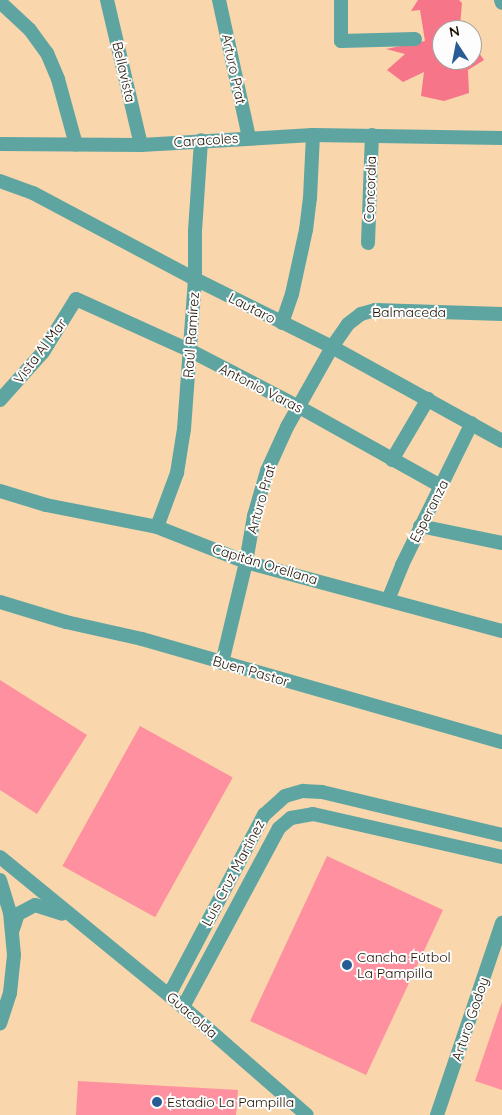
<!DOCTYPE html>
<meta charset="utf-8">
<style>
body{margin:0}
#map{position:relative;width:502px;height:1115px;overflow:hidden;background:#f9d6ab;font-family:Quicksand,sans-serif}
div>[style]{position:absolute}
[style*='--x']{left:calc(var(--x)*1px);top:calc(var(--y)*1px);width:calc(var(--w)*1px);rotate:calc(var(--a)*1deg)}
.green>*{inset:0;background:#fe909f;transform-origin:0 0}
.forest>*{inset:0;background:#f77589}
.minor>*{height:14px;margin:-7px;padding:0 7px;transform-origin:7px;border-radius:7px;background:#5ea5a2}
.tertiary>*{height:14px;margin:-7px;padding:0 7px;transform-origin:7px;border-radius:7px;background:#5ea5a2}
.dots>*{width:14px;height:14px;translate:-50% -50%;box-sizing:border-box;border:2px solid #fdfdfd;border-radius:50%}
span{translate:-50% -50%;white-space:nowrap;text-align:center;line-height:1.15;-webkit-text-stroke:4px #fdfdfd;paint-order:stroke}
.street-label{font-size:14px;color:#201304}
.poi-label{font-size:14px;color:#201304}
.left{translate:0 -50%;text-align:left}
.north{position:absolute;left:432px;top:20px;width:50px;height:50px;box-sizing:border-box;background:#fdfdfd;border:1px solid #a59f99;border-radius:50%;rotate:349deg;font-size:14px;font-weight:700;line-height:20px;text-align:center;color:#201304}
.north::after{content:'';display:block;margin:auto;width:18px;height:22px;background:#275c95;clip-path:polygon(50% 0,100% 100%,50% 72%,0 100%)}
</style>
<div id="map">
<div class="green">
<div style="clip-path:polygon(0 680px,87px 735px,37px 814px,0 790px)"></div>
<div style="left:140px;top:726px;width:106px;height:160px;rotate:29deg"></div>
<div style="left:327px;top:856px;width:128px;height:182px;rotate:25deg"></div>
<div style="clip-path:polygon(502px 1002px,502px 1090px,475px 1081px)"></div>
<div style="clip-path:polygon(78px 1081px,238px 1090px,236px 1115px,76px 1115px)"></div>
</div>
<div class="forest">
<div style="clip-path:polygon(418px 0,459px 0,462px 3px,460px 26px,463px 30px,442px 30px,442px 60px,472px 60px,472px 43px,484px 60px,468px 70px,469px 93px,444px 101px,421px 96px,424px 72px,403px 82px,387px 70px,405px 54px,386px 49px,425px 41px,420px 10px,411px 11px)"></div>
</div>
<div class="minor">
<div style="--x:107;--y:0;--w:149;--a:76.8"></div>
<div style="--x:219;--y:0;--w:141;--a:77.7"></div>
<div style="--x:341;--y:0;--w:41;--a:90"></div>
<div style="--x:341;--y:41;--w:74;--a:-1.5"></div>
<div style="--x:0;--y:2;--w:41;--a:43"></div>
<div style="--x:30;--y:30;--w:29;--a:54"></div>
<div style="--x:47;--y:53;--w:28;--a:67"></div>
<div style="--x:58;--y:79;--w:68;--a:74.7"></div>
<div style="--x:0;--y:144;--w:141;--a:0.4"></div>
<div style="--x:141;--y:145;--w:172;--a:-3.3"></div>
<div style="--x:313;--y:135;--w:189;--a:0.9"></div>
<div style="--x:0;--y:181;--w:35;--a:20"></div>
<div style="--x:33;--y:193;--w:183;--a:28"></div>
<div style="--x:195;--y:279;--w:153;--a:26.4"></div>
<div style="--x:332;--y:347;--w:194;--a:28.9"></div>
<div style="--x:368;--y:243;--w:108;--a:-87.9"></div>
<div style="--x:282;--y:323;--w:31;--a:-71"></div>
<div style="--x:292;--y:294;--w:66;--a:-77.7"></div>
<div style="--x:306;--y:230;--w:32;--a:-83"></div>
<div style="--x:310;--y:198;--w:63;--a:-87.3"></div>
<div style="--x:0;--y:400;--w:64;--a:-48.1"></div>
<div style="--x:43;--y:352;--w:62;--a:-58.1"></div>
<div style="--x:76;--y:299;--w:126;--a:24.3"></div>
<div style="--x:191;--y:351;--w:122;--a:27.4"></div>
<div style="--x:299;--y:407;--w:162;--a:29.1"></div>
<div style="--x:392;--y:460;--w:71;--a:-59.5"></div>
<div style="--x:0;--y:491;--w:48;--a:16.9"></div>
<div style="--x:46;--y:505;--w:113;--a:11.2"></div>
<div style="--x:157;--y:527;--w:96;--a:21.5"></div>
<div style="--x:246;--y:562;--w:265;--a:15.1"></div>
<div style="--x:420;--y:526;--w:84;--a:11.7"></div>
<div style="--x:157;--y:527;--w:58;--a:-69.7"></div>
<div style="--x:177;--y:473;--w:45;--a:-81"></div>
<div style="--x:184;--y:429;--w:150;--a:-85.8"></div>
<div style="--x:195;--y:279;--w:48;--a:-90"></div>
<div style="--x:195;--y:231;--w:91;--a:-86.2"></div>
<div style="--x:388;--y:600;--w:38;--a:-68"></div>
<div style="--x:402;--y:565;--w:158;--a:-63.8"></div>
<div style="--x:0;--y:602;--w:69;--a:16.9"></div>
<div style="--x:66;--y:622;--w:78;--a:12.6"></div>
<div style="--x:142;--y:639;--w:374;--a:16"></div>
<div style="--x:222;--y:663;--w:104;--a:-76.6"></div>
<div style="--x:246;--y:562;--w:47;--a:-80.1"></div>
<div style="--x:254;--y:516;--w:47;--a:-73.9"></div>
<div style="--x:267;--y:471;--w:48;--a:-65.6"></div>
<div style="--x:287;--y:427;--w:92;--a:-60.6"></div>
<div style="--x:332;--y:347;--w:28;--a:-55"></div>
<div style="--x:348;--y:324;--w:16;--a:-38"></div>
<div style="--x:361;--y:314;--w:15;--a:-16"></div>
<div style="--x:375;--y:310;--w:127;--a:1.8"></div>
<div style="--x:0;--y:857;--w:237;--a:39.3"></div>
<div style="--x:183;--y:1007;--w:164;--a:41.1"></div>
<div style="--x:0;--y:880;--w:34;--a:73"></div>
<div style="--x:10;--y:912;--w:43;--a:84.7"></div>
<div style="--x:14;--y:955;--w:38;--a:96"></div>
<div style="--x:10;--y:993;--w:32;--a:108"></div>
<div style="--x:13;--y:929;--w:16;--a:-72"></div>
<div style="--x:18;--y:914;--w:19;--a:-28"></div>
<div style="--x:35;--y:905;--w:28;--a:18"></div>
<div style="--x:169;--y:995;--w:204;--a:-62.2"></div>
<div style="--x:264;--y:815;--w:28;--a:-42"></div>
<div style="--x:285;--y:796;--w:19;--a:-16"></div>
<div style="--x:303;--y:791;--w:19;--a:3"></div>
<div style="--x:322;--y:792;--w:185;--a:13.4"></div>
<div style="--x:183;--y:1007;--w:203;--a:-61.8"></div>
<div style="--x:279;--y:828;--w:16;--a:-40"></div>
<div style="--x:291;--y:818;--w:22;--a:-10"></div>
<div style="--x:313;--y:814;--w:194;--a:12.8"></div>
</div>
<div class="tertiary">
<div style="--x:501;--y:0;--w:3;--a:72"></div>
<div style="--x:437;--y:1115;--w:203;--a:-71.3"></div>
</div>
<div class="dots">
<div style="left:347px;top:965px;background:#275c95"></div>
<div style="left:157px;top:1102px;background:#275c95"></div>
</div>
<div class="street-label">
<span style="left:234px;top:69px;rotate:78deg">Arturo Prat</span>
<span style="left:124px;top:72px;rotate:77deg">Bellavista</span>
<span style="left:206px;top:140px;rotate:-4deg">Caracoles</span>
<span style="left:370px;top:189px;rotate:-88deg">Concordia</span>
<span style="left:252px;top:308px;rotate:27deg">Lautaro</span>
<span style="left:409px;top:312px">Balmaceda</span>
<span style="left:191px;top:335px;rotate:-86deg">Raúl Ramírez</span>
<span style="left:40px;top:351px;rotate:-53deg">Vista Al Mar</span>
<span style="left:261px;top:388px;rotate:27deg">Antonio Varas</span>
<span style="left:261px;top:499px;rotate:-74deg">Arturo Prat</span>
<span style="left:429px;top:511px;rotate:-63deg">Esperanza</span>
<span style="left:265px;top:564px;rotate:17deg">Capitán Orellana</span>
<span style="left:251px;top:671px;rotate:16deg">Buen Pastor</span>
<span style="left:233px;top:873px;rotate:-62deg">Luis Cruz Martínez</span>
<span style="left:192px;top:1015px;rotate:41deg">Guacolda</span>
<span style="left:470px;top:1019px;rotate:-71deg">Arturo Godoy</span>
</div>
<div class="poi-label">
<span class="left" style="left:357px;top:965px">Cancha Fútbol<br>La Pampilla</span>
<span class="left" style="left:167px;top:1102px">Estadio La Pampilla</span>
</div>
<div class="north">N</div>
</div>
